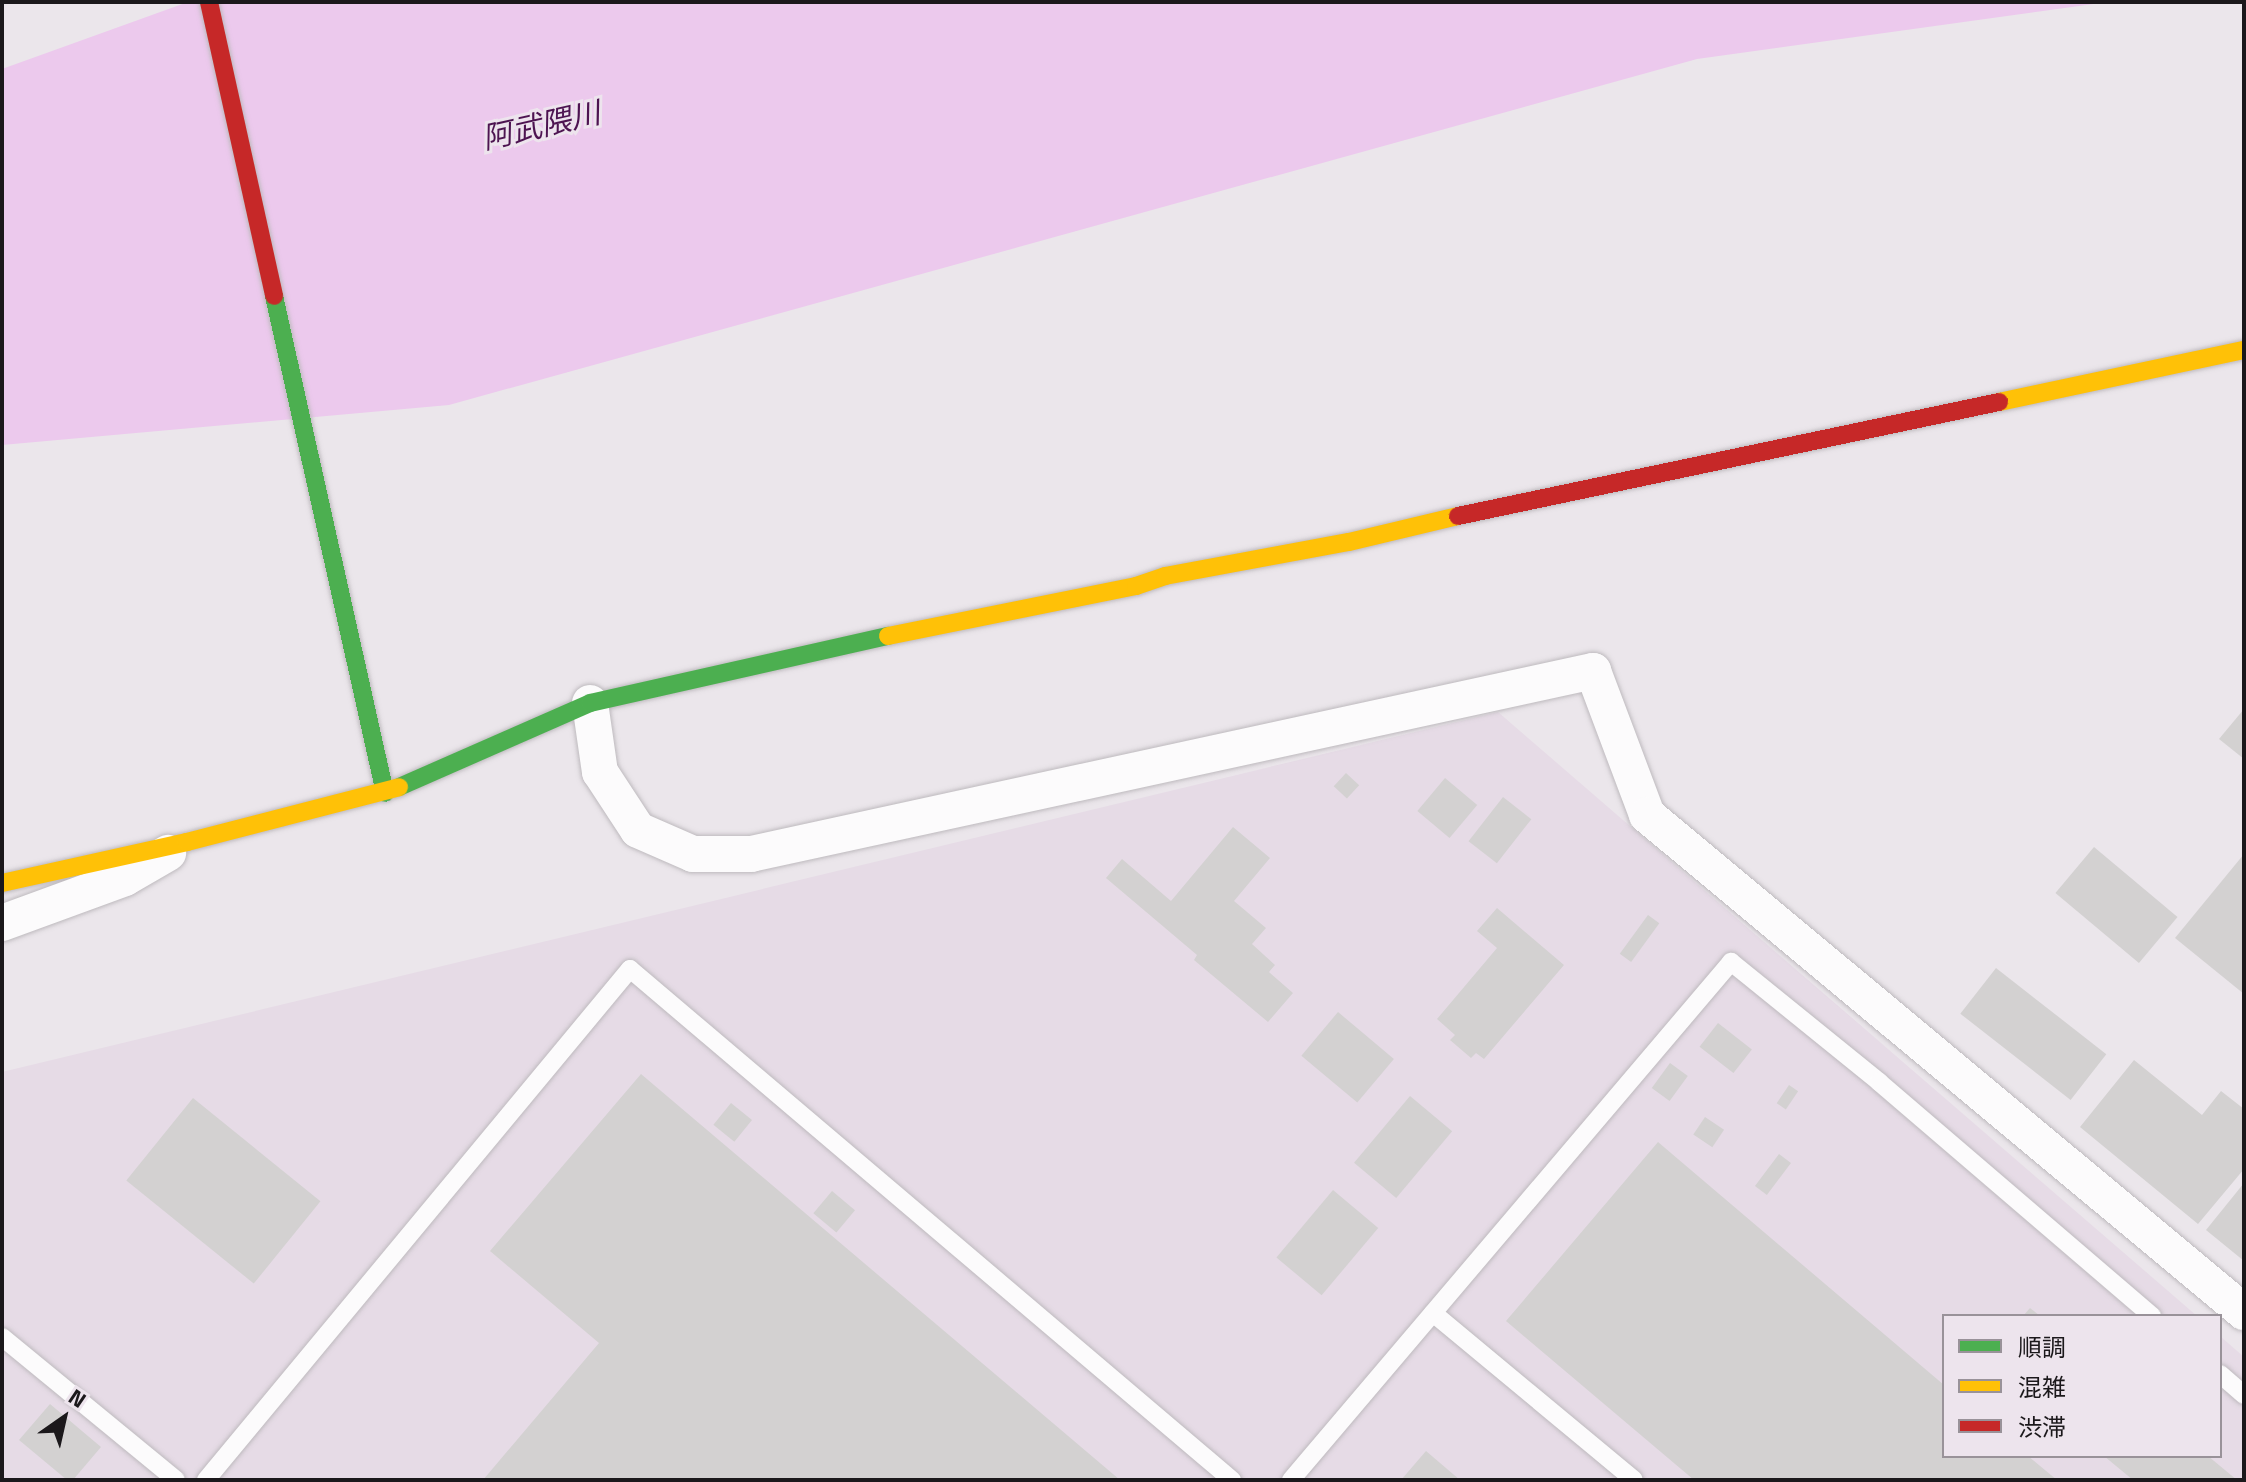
<!DOCTYPE html>
<meta charset="utf-8">
<style>
body{margin:0}
#map{position:relative;width:2246px;height:1482px;overflow:hidden;background:#ebe6eb;font-family:"Titillium Web","Noto Sans JP",sans-serif}
div>[style]{position:absolute}
[style*='--x']{left:calc(var(--x)*1px);top:calc(var(--y)*1px);width:calc(var(--w)*1px);rotate:calc(var(--a)*1deg)}
.built>*{inset:0;background:#e6dbe6}
.water>*{inset:0;background:#ecc9ed}
.building>*{inset:0;background:#d3d1d1;transform-origin:0 0}
.roads{filter:drop-shadow(0 0 2px #bebabe) drop-shadow(0 0 2px #bebabe)}
.lane>*{height:18px;margin:-9px;padding:0 9px;transform-origin:9px;border-radius:9px;background:#fcfbfc}
.street>*{height:36px;margin:-18px;padding:0 18px;transform-origin:18px;border-radius:18px;background:#fcfbfc}
.fast>*{height:18px;margin:-9px;padding:0 9px;transform-origin:9px;border-radius:9px;background:#4caf50}
.slow>*{height:18px;margin:-9px;padding:0 9px;transform-origin:9px;border-radius:9px;background:#ffc107}
.jam>*{height:18px;margin:-9px;padding:0 9px;transform-origin:9px;border-radius:9px;background:#c62828}
span{translate:-50% -50%;white-space:nowrap;text-align:center;line-height:1.15;-webkit-text-stroke:6px #ede4ed;paint-order:stroke}
.water-label{font-size:30px;color:#4d1451;font-style:italic}
.frame{position:absolute;inset:0;border:4px solid #1b181b;pointer-events:none}
.legend{position:absolute;left:1942px;top:1314px;width:280px;height:144px;box-sizing:border-box;background:#ede4ed;border:2px solid #999299;margin:0;padding:10px 14px;list-style:none;font-size:24px;color:#1b181b}
.legend li{display:flex;align-items:center;gap:16px;height:40px}
.legend b{width:40px;border:2px solid #999299}
.north{position:absolute;left:24px;top:1378px;width:80px;height:80px;-webkit-text-stroke:6px #ede4ed;paint-order:stroke;rotate:34deg;font-size:22px;font-weight:700;line-height:32px;text-align:center;color:#1b181b}
.north::after{content:'';display:block;margin:auto;width:28px;height:36px;background:#1b181b;clip-path:polygon(50% 0,100% 100%,50% 72%,0 100%)}
</style>
<div id="map">
<div class="built">
<div style="clip-path:polygon(1498px 712px,2197px 1316px,1944px 1316px,1944px 1456px,2220px 1456px,2220px 1336px,2244px 1357px,2244px 1480px,2px 1480px,2px 1072px)"></div>
</div>
<div class="water">
<div style="clip-path:polygon(188px 2px,2108px 2px,1697px 59px,449px 405px,2px 445px,2px 69px)"></div>
</div>
<div class="building">
<div style="clip-path:polygon(2244px 709px,2244px 759px,2219px 739px)"></div>
<div style="left:1346px;top:773px;width:18px;height:18px;rotate:43deg"></div>
<div style="left:1445px;top:778px;width:42px;height:43px;rotate:40deg"></div>
<div style="left:1503px;top:797px;width:36px;height:56px;rotate:38deg"></div>
<div style="clip-path:polygon(1233px 827px,1270px 858px,1234px 901px,1266px 928px,1252px 944px,1275px 965px,1269px 972px,1293px 993px,1268px 1022px,1194px 960px,1197px 955px,1106px 878px,1122px 859px,1171px 901px)"></div>
<div style="left:2094px;top:847px;width:109px;height:60px;rotate:40deg"></div>
<div style="clip-path:polygon(2244px 854px,2244px 994px,2175px 938px)"></div>
<div style="clip-path:polygon(1497px 908px,1564px 965px,1484px 1059px,1476px 1053px,1471px 1058px,1450px 1040px,1455px 1035px,1437px 1019px,1497px 948px,1477px 931px)"></div>
<div style="left:1648px;top:915px;width:14px;height:48px;rotate:36deg"></div>
<div style="left:1996px;top:968px;width:140px;height:58px;rotate:38deg"></div>
<div style="left:1338px;top:1012px;width:73px;height:57px;rotate:40deg"></div>
<div style="left:1718px;top:1023px;width:43px;height:30px;rotate:38deg"></div>
<div style="clip-path:polygon(2134px 1060px,2202px 1115px,2221px 1091px,2244px 1109px,2244px 1169px,2198px 1224px,2080px 1127px)"></div>
<div style="left:1670px;top:1063px;width:22px;height:31px;rotate:36deg"></div>
<div style="clip-path:polygon(641px 1074px,1120px 1480px,483px 1480px,599px 1343px,490px 1251px)"></div>
<div style="left:1789px;top:1085px;width:11px;height:22px;rotate:34deg"></div>
<div style="left:1410px;top:1096px;width:55px;height:87px;rotate:40deg"></div>
<div style="left:193px;top:1098px;width:164px;height:106px;rotate:39deg"></div>
<div style="left:731px;top:1103px;width:27px;height:28px;rotate:39deg"></div>
<div style="left:1705px;top:1117px;width:23px;height:21px;rotate:34deg"></div>
<div style="clip-path:polygon(1658px 1142px,1944px 1385px,1944px 1456px,2028px 1456px,2057px 1480px,1694px 1480px,1506px 1321px)"></div>
<div style="left:1779px;top:1154px;width:15px;height:40px;rotate:37deg"></div>
<div style="clip-path:polygon(2244px 1183px,2244px 1261px,2206px 1230px)"></div>
<div style="left:1333px;top:1190px;width:59px;height:88px;rotate:40deg"></div>
<div style="left:832px;top:1191px;width:30px;height:29px;rotate:40deg"></div>
<div style="clip-path:polygon(2030px 1308px,2040px 1316px,2023px 1316px)"></div>
<div style="clip-path:polygon(50px 1404px,101px 1447px,73px 1480px,67px 1480px,19px 1440px)"></div>
<div style="clip-path:polygon(1426px 1451px,1460px 1480px,1401px 1480px)"></div>
<div style="clip-path:polygon(2104px 1456px,2208px 1456px,2237px 1480px,2133px 1480px)"></div>
</div>
<div class="roads">
<div class="lane">
<div style="--x:1433;--y:1313;--w:261;--a:39.7"></div>
<div style="--x:2;--y:1337;--w:225;--a:39.4"></div>
<div style="--x:2220;--y:1374;--w:32;--a:41"></div>
<div style="--x:206;--y:1480;--w:664;--a:-50.32"></div>
<div style="--x:630;--y:969;--w:790;--a:40.33"></div>
<div style="--x:1291;--y:1480;--w:680;--a:-49.65"></div>
<div style="--x:1731;--y:962;--w:191;--a:39"></div>
<div style="--x:1879;--y:1082;--w:360;--a:40.6"></div>
</div>
<div class="street">
<div style="--x:590;--y:703;--w:70;--a:81.8"></div>
<div style="--x:600;--y:772;--w:69;--a:56.8"></div>
<div style="--x:638;--y:830;--w:60;--a:23.6"></div>
<div style="--x:693;--y:854;--w:58;--a:0"></div>
<div style="--x:751;--y:854;--w:862;--a:-12.26"></div>
<div style="--x:1593;--y:671;--w:154;--a:69.4"></div>
<div style="--x:1647;--y:815;--w:777;--a:39.78"></div>
<div style="--x:2;--y:923;--w:131;--a:-20.1"></div>
<div style="--x:125;--y:878;--w:50;--a:-30.2"></div>
</div>
<div class="fast">
<div style="--x:274;--y:296;--w:509;--a:77.41"></div>
<div style="--x:399;--y:787;--w:209;--a:-23.7"></div>
<div style="--x:590;--y:703;--w:305;--a:-12.7"></div>
</div>
<div class="slow">
<div style="--x:1999;--y:402;--w:250;--a:-12"></div>
<div style="--x:888;--y:636;--w:253;--a:-11.4"></div>
<div style="--x:1136;--y:586;--w:31;--a:-19"></div>
<div style="--x:1165;--y:576;--w:187;--a:-10.5"></div>
<div style="--x:1349;--y:542;--w:112;--a:-13.4"></div>
<div style="--x:2;--y:883;--w:189;--a:-12.5"></div>
<div style="--x:187;--y:842;--w:219;--a:-14.5"></div>
</div>
<div class="jam">
<div style="--x:209;--y:2;--w:301;--a:77.5"></div>
<div style="--x:1458;--y:516;--w:553;--a:-11.9"></div>
</div>
</div>
<div class="water-label">
<span style="left:541px;top:125px;rotate:-13deg">阿武隈川</span>
</div>
<div class="frame"></div>
<ul class="legend">
<li><b style="height:10px;background:#4caf50"></b>順調</li>
<li><b style="height:10px;background:#ffc107"></b>混雑</li>
<li><b style="height:10px;background:#c62828"></b>渋滞</li>
</ul>
<div class="north">N</div>
</div>
